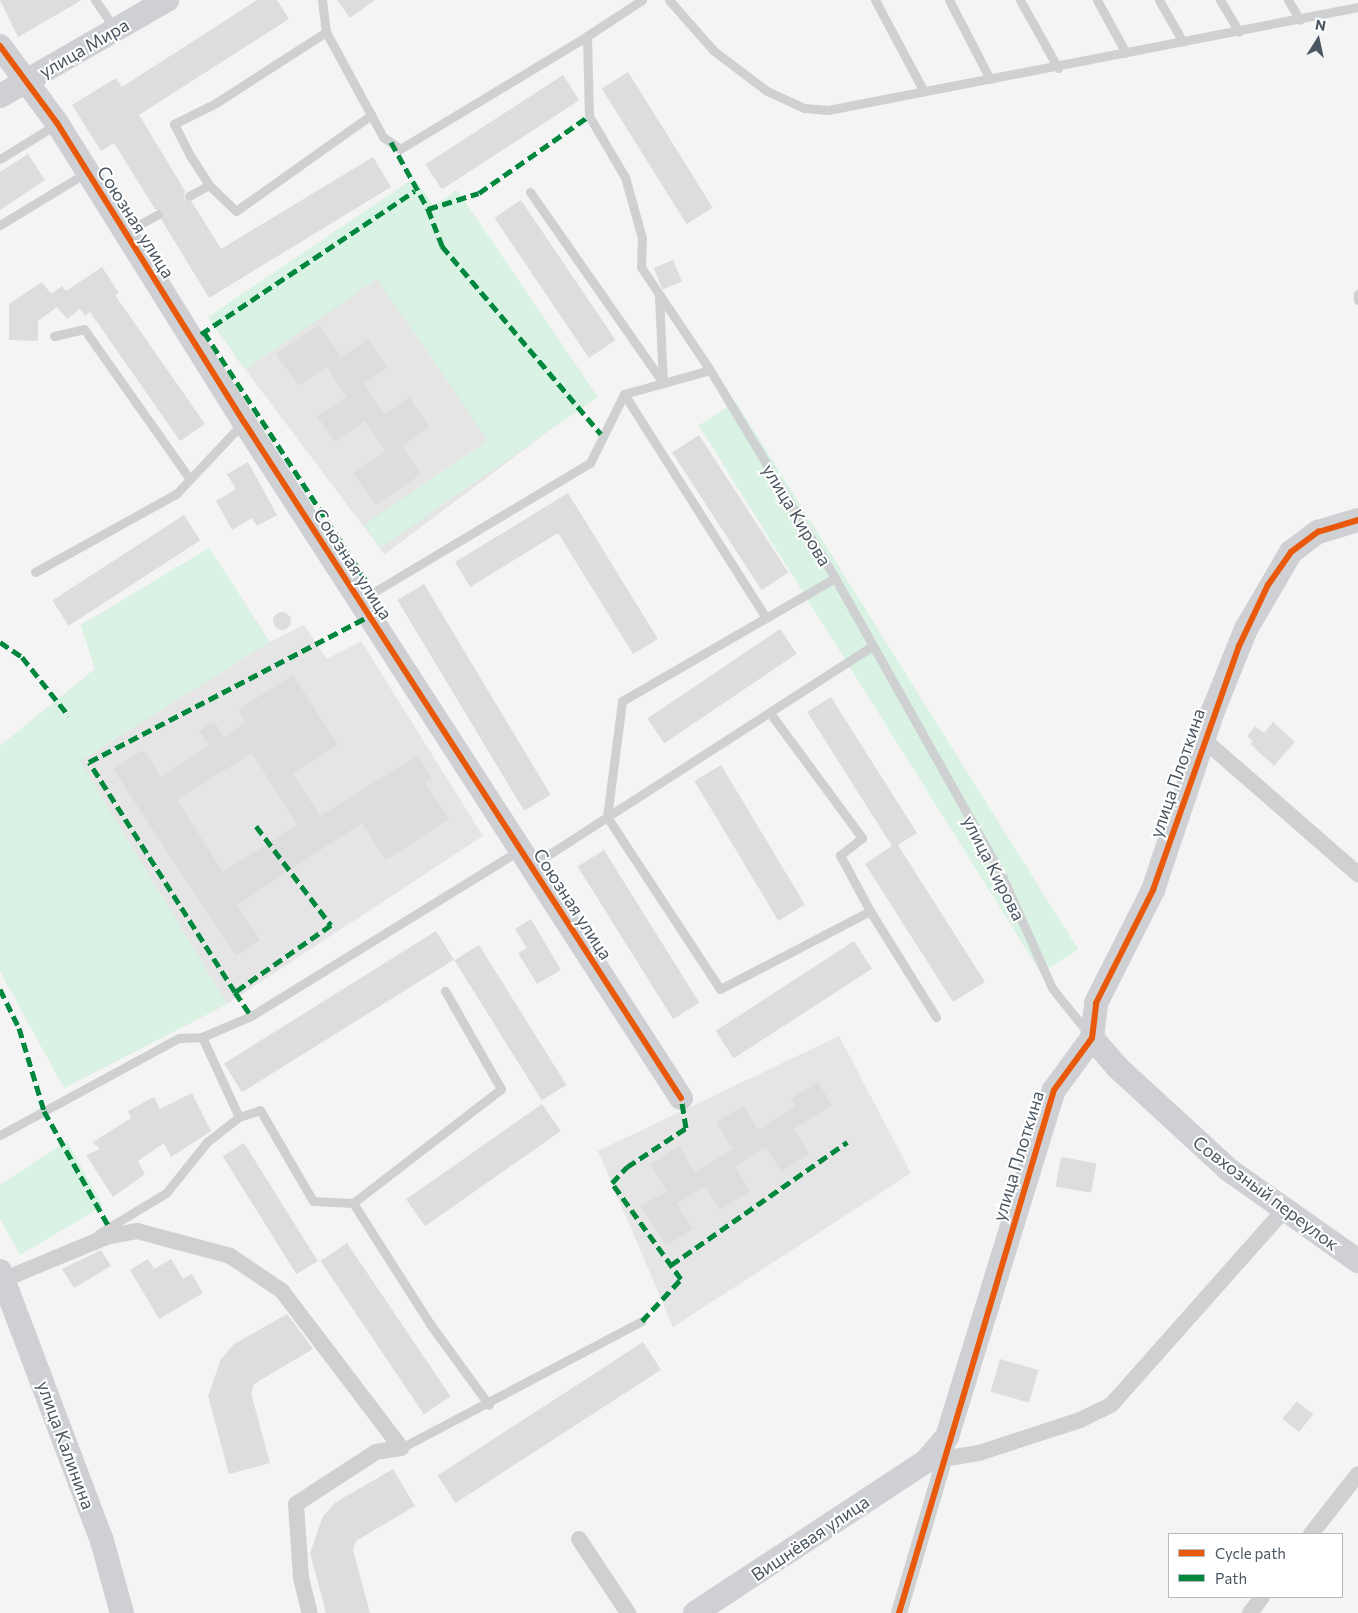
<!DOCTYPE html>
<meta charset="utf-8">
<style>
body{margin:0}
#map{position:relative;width:1358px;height:1613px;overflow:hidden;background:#f4f4f4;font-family:Commissioner,sans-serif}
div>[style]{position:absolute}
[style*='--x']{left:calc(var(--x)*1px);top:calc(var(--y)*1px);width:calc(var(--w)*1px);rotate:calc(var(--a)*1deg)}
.education>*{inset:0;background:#e6e5e6;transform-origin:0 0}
.green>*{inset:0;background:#d9f2e3;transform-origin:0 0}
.building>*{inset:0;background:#ddddde;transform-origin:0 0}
.round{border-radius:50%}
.lane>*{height:9px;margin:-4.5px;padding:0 4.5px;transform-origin:4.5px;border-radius:4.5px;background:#ced0d2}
.street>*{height:16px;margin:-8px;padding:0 8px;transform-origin:8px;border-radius:8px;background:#ced0d2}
.secondary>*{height:24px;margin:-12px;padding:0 12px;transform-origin:12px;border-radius:12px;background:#ced0d4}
.quiet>*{height:5px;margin-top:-2.5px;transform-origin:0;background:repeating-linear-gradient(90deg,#00873e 0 10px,transparent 0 15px)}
.cycleway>*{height:6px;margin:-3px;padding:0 3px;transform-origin:3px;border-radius:3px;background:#e8590c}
span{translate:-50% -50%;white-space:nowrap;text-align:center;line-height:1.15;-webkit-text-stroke:4px #fff;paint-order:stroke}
.street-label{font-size:18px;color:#4a5661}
.legend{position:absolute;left:1168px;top:1533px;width:175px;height:65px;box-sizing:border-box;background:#fff;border:1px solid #b7bbc0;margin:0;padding:6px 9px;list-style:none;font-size:15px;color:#4a5661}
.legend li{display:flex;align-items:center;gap:10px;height:25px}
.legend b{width:25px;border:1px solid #b7bbc0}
.north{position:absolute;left:1293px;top:15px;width:50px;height:50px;-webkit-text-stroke:4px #fff;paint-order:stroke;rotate:10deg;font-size:14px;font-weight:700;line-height:20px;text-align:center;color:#4a5661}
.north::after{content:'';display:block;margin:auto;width:18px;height:22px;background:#4a5661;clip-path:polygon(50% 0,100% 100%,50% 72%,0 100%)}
</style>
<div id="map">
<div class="education">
<div style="left:404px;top:228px;width:249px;height:212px;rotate:53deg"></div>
<div style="clip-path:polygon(209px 548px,270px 642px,304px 625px,327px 659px,361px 641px,483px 836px,227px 1004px,64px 1088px,0 971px,0 746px,95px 669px,81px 625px)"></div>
<div style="clip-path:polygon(839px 1036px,911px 1173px,673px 1327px,598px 1151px)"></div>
</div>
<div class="green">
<div style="clip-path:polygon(414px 178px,434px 206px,457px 190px,598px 397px,380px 548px,364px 525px,488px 440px,377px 279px,245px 370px,208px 317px)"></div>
<div style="left:736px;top:402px;width:646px;height:44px;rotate:58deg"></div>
<div style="clip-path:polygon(209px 548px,270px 642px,80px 761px,227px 1004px,64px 1088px,0 971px,0 746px,95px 669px,81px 625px)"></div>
<div style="clip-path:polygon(67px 1141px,103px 1206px,20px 1255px,0 1219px,0 1185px)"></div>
</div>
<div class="building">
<div style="clip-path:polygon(0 0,82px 0,18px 37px)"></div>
<div style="clip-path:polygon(257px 0,277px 0,289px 19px,139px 115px,185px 191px,184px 199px,192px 202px,221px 249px,373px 157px,391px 187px,209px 298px,161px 219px,163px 211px,155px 209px,114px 143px,101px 151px,72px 105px,116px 78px,122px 87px)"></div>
<div style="clip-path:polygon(337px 0,375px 0,350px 18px)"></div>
<div style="left:628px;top:72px;width:160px;height:31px;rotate:58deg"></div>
<div style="left:563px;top:75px;width:30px;height:164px;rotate:57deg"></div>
<div style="clip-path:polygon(28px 154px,45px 180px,0 210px,0 172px)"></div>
<div style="left:521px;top:200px;width:169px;height:32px;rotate:56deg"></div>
<div style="left:673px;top:260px;width:23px;height:21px;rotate:67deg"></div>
<div style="clip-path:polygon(102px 267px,119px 293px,115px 295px,205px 424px,180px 441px,90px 312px,85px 316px,80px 309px,67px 319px,57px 307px,38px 321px,38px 341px,9px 340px,9px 304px,42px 282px,51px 294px,62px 286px,66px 291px)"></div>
<div style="clip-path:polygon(319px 325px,341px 357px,368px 339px,387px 368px,364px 384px,384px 414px,409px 397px,429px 427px,402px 446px,421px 474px,376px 505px,353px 473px,385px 451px,365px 421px,335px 442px,317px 416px,347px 397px,327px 367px,298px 386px,276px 354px)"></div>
<div style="left:699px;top:435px;width:164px;height:32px;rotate:57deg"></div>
<div style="clip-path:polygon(248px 462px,277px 515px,257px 526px,252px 518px,232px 530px,216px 501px,236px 489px,227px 474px)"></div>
<div style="clip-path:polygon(568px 493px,658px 639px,633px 654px,558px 533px,470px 587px,455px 562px)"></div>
<div style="left:184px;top:515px;width:30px;height:157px;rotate:57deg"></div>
<div style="left:424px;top:584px;width:246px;height:31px;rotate:59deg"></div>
<div class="round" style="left:273px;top:612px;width:18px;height:18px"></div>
<div style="left:780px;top:629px;width:30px;height:160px;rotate:56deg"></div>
<div style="clip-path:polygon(evenodd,293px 675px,338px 745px,293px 774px,320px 816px,418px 755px,432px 778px,425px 782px,449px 819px,386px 860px,362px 823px,237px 905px,260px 940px,236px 956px,113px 769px,143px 750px,161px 777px,209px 745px,199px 731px,214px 721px,224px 737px,246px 722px,238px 710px,293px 675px,252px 753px,297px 825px,223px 872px,177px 800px,252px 753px)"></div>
<div style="clip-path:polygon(831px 697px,917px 833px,898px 845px,985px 982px,953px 1002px,865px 864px,892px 846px,807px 712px)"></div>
<div style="clip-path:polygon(1273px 722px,1295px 742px,1274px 766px,1250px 744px,1253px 741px,1247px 736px,1255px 726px,1264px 733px)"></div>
<div style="left:721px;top:765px;width:163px;height:31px;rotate:59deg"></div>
<div style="left:604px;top:850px;width:180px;height:31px;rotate:58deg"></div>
<div style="clip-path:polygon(531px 919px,561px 970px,537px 984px,518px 953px,527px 948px,515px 929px)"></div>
<div style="left:436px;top:931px;width:34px;height:250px;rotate:58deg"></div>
<div style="left:854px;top:941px;width:33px;height:165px;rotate:57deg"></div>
<div style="left:479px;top:945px;width:165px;height:29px;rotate:58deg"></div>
<div style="clip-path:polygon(818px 1082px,832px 1105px,794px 1129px,809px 1154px,781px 1172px,766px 1147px,735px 1166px,750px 1191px,720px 1210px,705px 1186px,677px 1204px,693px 1229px,666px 1246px,641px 1206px,667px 1191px,650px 1164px,679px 1146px,695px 1172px,733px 1149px,716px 1122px,743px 1106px,758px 1130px,795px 1107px,791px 1099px)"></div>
<div style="clip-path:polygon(192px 1093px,211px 1131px,171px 1157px,164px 1143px,138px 1161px,145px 1174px,113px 1197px,86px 1155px,100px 1149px,93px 1142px,131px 1118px,128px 1111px,154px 1097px,160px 1109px)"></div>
<div style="left:542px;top:1104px;width:33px;height:166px;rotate:55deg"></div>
<div style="left:244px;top:1143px;width:139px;height:25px;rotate:58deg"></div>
<div style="left:1061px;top:1157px;width:36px;height:30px;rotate:10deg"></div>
<div style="left:347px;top:1243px;width:185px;height:32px;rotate:56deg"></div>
<div style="clip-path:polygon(101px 1250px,111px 1266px,74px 1288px,62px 1269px)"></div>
<div style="clip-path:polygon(148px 1259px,154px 1269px,171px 1259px,183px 1279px,192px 1274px,203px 1293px,159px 1319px,130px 1270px)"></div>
<div style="clip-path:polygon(287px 1314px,313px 1349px,254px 1384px,251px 1393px,270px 1463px,229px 1474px,208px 1396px,221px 1359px,234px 1344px)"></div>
<div style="left:643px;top:1342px;width:33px;height:245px;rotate:57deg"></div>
<div style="left:1000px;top:1359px;width:40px;height:34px;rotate:16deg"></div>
<div style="left:1297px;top:1401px;width:21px;height:23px;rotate:39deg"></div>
<div style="clip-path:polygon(393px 1469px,415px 1506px,356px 1541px,353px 1550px,370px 1613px,326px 1613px,310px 1553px,323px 1516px,336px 1502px)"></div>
</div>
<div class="lane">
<div style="--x:95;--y:0;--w:37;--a:55"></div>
<div style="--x:322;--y:0;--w:32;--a:83"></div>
<div style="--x:326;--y:32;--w:119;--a:61.5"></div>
<div style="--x:383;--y:137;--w:21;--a:35"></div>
<div style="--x:400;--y:149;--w:218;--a:-31.1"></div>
<div style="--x:642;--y:0;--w:66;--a:146.8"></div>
<div style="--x:587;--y:36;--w:80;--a:88.6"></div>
<div style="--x:589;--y:116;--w:71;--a:59.5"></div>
<div style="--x:625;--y:177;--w:63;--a:74.4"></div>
<div style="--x:642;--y:238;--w:29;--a:92"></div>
<div style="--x:641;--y:267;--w:124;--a:56.2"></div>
<div style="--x:710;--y:370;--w:243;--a:59"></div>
<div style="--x:835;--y:578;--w:342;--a:60.7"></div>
<div style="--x:1002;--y:876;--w:123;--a:65.9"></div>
<div style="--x:1052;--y:988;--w:58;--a:51.3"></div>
<div style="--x:669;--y:0;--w:68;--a:48.6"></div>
<div style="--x:714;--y:51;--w:66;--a:37"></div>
<div style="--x:767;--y:91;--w:41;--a:24.7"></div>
<div style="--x:804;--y:108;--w:24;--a:5"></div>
<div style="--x:828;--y:110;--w:540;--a:-11"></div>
<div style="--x:875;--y:0;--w:102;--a:61.9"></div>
<div style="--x:949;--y:0;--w:89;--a:62.6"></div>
<div style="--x:1020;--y:0;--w:78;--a:60.8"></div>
<div style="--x:1097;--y:0;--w:60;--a:61.3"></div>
<div style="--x:1159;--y:0;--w:48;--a:60.3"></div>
<div style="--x:1220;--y:0;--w:37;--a:59"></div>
<div style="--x:1288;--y:0;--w:23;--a:59"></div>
<div style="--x:326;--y:32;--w:131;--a:147.2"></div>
<div style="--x:216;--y:103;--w:47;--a:153.4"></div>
<div style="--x:174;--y:124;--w:37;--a:63"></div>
<div style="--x:191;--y:157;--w:33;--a:57"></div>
<div style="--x:209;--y:185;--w:37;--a:44"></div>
<div style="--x:236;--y:211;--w:166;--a:-35.4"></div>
<div style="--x:0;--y:159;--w:67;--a:-31.6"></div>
<div style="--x:530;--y:192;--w:233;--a:55.1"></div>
<div style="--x:189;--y:196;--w:23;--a:-29"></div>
<div style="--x:0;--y:225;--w:102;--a:-31.3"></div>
<div style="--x:126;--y:232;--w:37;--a:-29"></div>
<div style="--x:1358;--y:294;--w:6;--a:90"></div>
<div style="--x:659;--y:296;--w:87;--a:87.4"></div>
<div style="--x:54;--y:336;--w:31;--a:-13"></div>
<div style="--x:84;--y:329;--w:182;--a:54.8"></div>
<div style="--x:624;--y:394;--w:265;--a:57.6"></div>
<div style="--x:35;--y:572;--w:161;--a:-29"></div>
<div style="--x:176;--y:494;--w:98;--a:-46.7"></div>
<div style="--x:359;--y:601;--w:269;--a:-30.9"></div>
<div style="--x:590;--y:463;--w:77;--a:-63.8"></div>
<div style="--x:624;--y:394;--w:89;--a:-15.6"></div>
<div style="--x:770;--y:713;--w:155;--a:53.6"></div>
<div style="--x:862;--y:838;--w:28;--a:142"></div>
<div style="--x:840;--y:855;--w:64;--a:61.8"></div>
<div style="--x:870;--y:911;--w:169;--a:152.5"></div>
<div style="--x:720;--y:989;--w:206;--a:-123.3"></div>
<div style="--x:607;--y:817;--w:117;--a:-82.6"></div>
<div style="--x:622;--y:701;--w:246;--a:-30"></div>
<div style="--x:531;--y:866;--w:404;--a:-32.8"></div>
<div style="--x:870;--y:911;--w:125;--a:58.1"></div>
<div style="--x:202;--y:1037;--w:88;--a:65.2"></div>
<div style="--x:0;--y:1135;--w:204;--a:-28.5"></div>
<div style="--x:179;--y:1038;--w:23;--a:-2"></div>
<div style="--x:202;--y:1037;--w:53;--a:-23.2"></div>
<div style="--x:251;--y:1016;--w:316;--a:-31.7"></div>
<div style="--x:353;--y:1203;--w:187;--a:-37.6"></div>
<div style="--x:501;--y:1089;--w:113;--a:-119.7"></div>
<div style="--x:98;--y:1234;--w:79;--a:-31.1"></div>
<div style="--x:166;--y:1193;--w:65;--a:-51.2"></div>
<div style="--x:207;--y:1142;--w:41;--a:-38"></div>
<div style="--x:239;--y:1117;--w:22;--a:-18"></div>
<div style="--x:260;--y:1110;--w:105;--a:59.8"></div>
<div style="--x:313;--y:1201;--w:40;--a:2.9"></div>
<div style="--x:353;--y:1203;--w:143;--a:57.5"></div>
<div style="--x:430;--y:1324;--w:100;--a:53.9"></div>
<div style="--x:401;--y:1448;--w:272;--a:-27.8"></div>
</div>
<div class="street">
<div style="--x:1203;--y:739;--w:206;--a:41.1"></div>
<div style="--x:0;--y:1281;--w:115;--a:-22.5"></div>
<div style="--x:106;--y:1237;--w:32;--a:-11"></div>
<div style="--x:137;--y:1231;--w:96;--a:15"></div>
<div style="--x:230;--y:1256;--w:63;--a:33.9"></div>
<div style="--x:282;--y:1291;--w:197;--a:52.8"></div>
<div style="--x:401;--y:1448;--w:25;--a:171"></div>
<div style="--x:376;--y:1452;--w:95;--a:147"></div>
<div style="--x:296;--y:1504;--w:74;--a:86.1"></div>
<div style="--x:301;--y:1578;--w:36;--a:76"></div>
<div style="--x:925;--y:1462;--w:55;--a:-9.5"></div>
<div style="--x:979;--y:1453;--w:106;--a:-18.1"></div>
<div style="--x:1080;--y:1420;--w:34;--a:-26"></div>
<div style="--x:1111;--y:1405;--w:262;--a:-48.4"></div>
<div style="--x:1311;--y:1534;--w:76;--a:-51.9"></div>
<div style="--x:579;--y:1539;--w:89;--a:56.5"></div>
<div style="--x:899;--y:1613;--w:170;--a:-73.6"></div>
<div style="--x:1250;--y:1613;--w:20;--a:-53"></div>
</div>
<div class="secondary">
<div style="--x:0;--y:46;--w:96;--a:53.5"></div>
<div style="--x:57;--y:123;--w:353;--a:58"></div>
<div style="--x:244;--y:422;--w:805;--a:57.12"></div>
<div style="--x:0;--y:96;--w:193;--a:-29.9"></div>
<div style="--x:1092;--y:1038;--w:38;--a:49"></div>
<div style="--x:1117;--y:1067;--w:152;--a:42.6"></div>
<div style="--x:1229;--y:1170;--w:158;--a:35.2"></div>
<div style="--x:0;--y:1271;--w:289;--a:69.3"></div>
<div style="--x:102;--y:1541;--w:75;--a:74.5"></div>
<div style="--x:695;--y:1613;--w:275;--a:-33.3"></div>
<div style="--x:925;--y:1462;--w:33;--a:-49"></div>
<div style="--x:947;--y:1437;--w:363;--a:-72.9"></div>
<div style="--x:1054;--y:1090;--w:64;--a:-53.8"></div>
<div style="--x:1092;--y:1038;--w:35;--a:-83"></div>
<div style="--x:1096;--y:1003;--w:127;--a:-63.2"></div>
<div style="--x:1153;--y:890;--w:189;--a:-71.5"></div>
<div style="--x:1213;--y:711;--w:88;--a:-68.1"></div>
<div style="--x:1246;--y:629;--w:89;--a:-59.7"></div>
<div style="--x:1291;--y:552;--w:34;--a:-37"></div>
<div style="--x:1318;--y:532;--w:42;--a:-16.7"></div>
</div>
<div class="quiet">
<div style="--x:391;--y:142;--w:77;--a:61.1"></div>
<div style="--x:428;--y:209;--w:53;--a:-17.4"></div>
<div style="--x:479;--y:193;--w:134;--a:-35"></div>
<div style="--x:428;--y:209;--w:40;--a:69"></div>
<div style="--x:442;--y:246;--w:246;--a:49.8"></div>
<div style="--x:204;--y:332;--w:309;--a:56.9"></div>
<div style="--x:201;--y:334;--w:257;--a:-33.8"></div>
<div style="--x:0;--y:642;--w:27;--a:34"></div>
<div style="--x:22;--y:657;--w:75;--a:51.5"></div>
<div style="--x:256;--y:826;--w:124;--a:52.9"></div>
<div style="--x:331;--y:925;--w:117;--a:145.1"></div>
<div style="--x:235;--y:992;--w:272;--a:-122.4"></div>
<div style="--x:89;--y:762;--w:316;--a:-27.5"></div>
<div style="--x:0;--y:989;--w:43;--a:64"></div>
<div style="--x:19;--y:1028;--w:87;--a:73.2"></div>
<div style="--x:44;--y:1111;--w:133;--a:60.7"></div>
<div style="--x:235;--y:992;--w:29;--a:56"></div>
<div style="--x:671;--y:1265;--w:215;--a:-34.9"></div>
<div style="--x:642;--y:1321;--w:57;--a:-47.1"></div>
<div style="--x:681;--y:1279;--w:118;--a:-125.7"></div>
<div style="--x:612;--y:1183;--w:22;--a:-47"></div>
<div style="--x:627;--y:1167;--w:71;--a:-33.5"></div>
<div style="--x:686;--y:1128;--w:30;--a:-99"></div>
</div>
<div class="cycleway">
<div style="--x:0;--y:46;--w:96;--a:53.5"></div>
<div style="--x:57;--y:123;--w:353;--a:58"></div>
<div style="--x:244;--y:422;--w:805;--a:57.12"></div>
<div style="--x:899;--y:1613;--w:545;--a:-73.49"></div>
<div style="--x:1054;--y:1090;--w:64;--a:-53.8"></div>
<div style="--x:1092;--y:1038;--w:35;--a:-83"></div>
<div style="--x:1096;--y:1003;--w:127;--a:-63.2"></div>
<div style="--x:1153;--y:890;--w:259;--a:-70.6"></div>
<div style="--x:1239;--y:646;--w:68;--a:-64.6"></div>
<div style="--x:1268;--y:585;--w:40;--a:-55.1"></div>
<div style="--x:1291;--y:552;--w:34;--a:-37"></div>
<div style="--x:1318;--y:532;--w:42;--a:-16.7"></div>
</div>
<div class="street-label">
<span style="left:84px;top:48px;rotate:-30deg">улица Мира</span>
<span style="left:136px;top:222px;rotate:58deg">Союзная улица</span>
<span style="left:797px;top:515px;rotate:59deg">улица Кирова</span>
<span style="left:353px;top:564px;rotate:57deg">Союзная улица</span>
<span style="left:1177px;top:773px;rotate:-71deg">улица Плоткина</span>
<span style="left:994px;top:868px;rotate:63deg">улица Кирова</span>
<span style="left:573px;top:904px;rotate:57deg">Союзная улица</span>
<span style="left:1018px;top:1156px;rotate:-73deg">улица Плоткина</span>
<span style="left:1266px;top:1193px;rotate:37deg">Совхозный переулок</span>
<span style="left:66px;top:1445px;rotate:70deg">улица Калинина</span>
<span style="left:810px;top:1538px;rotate:-34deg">Вишнёвая улица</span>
</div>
<ul class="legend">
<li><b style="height:6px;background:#e8590c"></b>Cycle path</li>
<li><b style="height:6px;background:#00873e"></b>Path</li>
</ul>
<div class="north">N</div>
</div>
